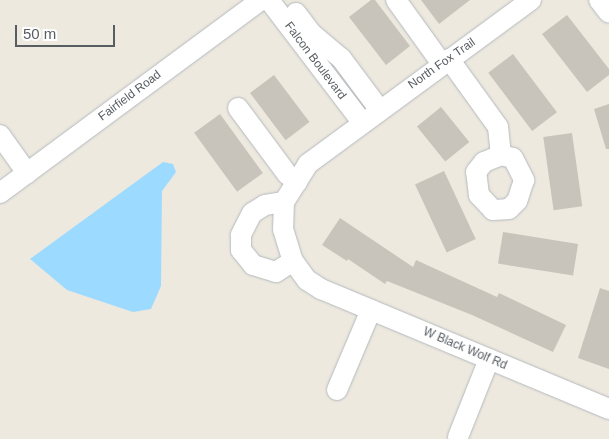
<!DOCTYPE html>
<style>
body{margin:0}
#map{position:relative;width:609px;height:439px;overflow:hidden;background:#ede9df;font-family:Helvetica,sans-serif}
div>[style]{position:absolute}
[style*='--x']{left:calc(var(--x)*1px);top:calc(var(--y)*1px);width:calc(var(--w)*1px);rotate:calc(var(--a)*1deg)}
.water>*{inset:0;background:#9ddaff}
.building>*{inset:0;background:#c8c4bc;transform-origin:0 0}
.roads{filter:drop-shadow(0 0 1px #b5b9be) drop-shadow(0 0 1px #b5b9be)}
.minor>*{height:20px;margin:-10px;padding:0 10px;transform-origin:10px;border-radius:10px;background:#fff}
span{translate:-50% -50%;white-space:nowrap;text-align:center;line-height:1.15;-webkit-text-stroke:4px #fff;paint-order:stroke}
.street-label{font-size:12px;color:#585d62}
.scale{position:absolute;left:15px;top:25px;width:100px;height:22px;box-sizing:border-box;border:2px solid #585d62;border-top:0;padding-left:6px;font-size:15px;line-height:18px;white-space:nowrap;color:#585d62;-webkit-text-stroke:4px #fff;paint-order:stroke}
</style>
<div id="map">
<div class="water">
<div style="clip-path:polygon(163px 162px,173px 164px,176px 172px,162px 191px,161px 286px,151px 309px,133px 312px,67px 290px,30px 259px)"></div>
</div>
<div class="building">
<div style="clip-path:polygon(371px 0,375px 0,410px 46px,386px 65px,349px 17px)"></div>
<div style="clip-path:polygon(421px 0,470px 0,439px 24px)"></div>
<div style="clip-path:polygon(567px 15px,609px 69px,609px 75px,587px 92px,542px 34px)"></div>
<div style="left:513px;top:54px;width:73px;height:31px;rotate:53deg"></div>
<div style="left:274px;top:75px;width:59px;height:30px;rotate:53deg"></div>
<div style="clip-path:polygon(609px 104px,609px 149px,606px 149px,594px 109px)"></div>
<div style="left:441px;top:107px;width:45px;height:31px;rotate:51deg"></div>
<div style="left:220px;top:114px;width:73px;height:32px;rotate:54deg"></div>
<div style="left:572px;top:133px;width:74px;height:29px;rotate:82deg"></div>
<div style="left:444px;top:171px;width:75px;height:32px;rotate:65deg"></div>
<div style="clip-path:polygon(340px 218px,413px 267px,416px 260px,497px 297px,499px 293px,566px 325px,553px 352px,472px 315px,387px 281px,385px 284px,348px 259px,347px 261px,322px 245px)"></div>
<div style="left:503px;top:232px;width:76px;height:32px;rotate:9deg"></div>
<div style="clip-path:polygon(600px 288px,609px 291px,609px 369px,578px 358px)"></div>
</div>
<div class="roads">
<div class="minor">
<div style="--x:269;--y:0;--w:153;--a:52.7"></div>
<div style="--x:396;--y:0;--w:79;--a:54.3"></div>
<div style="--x:531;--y:0;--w:277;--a:143.7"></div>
<div style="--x:308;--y:164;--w:45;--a:122.3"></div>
<div style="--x:284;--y:202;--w:27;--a:92"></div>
<div style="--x:283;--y:229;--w:34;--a:73"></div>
<div style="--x:293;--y:261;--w:24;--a:54"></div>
<div style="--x:307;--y:280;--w:17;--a:33"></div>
<div style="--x:321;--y:289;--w:312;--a:22.6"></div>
<div style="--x:599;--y:0;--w:16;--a:52"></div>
<div style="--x:296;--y:13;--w:26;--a:53"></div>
<div style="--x:312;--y:34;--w:38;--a:40"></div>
<div style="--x:341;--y:58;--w:64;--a:53.3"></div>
<div style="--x:449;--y:59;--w:84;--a:54.2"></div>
<div style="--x:498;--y:127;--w:28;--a:84"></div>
<div style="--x:238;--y:108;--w:82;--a:53.4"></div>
<div style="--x:287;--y:174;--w:13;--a:39"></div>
<div style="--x:0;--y:135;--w:47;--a:54.6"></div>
<div style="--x:501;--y:155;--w:12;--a:14"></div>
<div style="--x:513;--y:158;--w:25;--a:63"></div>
<div style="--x:524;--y:180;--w:22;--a:108"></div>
<div style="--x:517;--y:201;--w:11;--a:135"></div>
<div style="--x:509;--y:209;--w:16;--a:176"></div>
<div style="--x:493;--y:210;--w:21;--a:-133"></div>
<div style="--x:479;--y:195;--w:23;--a:-97"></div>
<div style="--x:476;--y:172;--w:13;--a:-51"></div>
<div style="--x:484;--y:162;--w:18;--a:-22"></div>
<div style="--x:0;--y:193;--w:325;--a:-36.5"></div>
<div style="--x:284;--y:202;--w:19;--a:171"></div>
<div style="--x:265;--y:205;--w:15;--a:148"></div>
<div style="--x:252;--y:213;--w:25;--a:117"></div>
<div style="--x:241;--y:235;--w:15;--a:90"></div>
<div style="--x:241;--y:250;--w:19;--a:51"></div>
<div style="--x:253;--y:265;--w:24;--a:17"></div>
<div style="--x:276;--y:272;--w:20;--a:-33"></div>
<div style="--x:337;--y:390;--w:87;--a:-67"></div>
<div style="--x:458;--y:437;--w:84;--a:-68.3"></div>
</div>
</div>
<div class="street-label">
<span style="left:315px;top:61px;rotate:53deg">Falcon Boulevard</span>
<span style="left:442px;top:64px;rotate:-35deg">North Fox Trail</span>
<span style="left:130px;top:96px;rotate:-37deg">Fairfield Road</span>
<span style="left:465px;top:349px;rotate:23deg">W Black Wolf Rd</span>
</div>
<div class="scale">50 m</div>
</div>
